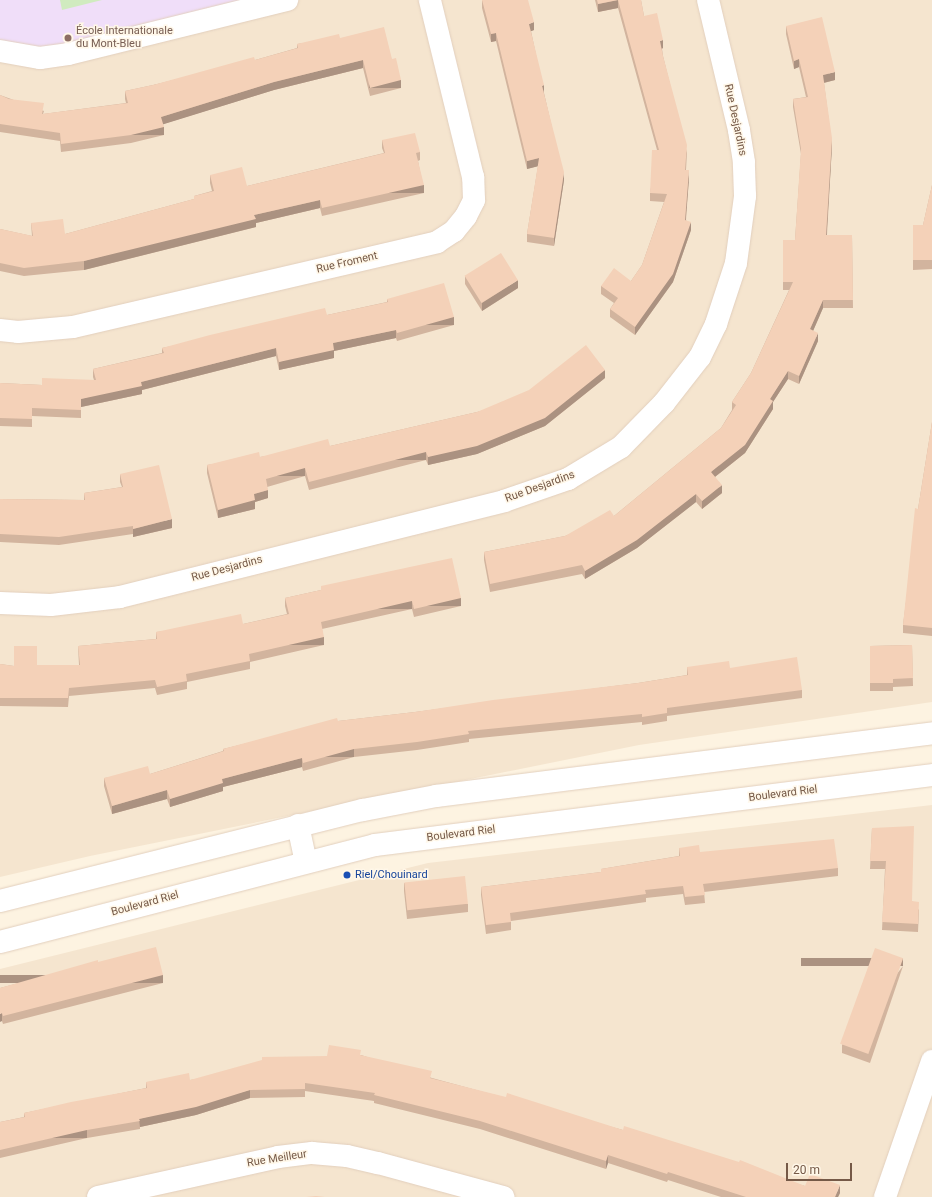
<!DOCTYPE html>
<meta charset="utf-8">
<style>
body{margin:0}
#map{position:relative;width:932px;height:1197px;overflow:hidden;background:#fdf3e1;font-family:Roboto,sans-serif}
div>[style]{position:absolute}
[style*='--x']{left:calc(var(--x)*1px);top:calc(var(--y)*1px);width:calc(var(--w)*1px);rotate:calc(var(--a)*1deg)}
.residential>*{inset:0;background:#f5e5cf}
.education>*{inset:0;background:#f0def9}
.green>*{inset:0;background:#d0ebbf}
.roads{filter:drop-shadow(0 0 1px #e2cfbd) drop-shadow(0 0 1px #e2cfbd)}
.minor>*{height:22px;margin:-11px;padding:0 11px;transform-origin:11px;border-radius:11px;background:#fff}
.wall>*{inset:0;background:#d2b49e}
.shaded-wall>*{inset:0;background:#ab9281;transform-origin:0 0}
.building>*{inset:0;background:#f4d1b8;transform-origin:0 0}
.dots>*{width:11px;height:11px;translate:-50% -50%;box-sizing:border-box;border:2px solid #fff7e8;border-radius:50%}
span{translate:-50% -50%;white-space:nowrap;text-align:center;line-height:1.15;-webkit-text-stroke:3px #fff7e8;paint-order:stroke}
.education-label{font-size:11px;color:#785e54}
.left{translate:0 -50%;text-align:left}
.street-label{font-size:11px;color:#755947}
.transit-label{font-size:11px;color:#164399}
.scale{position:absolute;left:786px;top:1163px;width:66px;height:18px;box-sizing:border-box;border:2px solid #755947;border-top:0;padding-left:5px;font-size:12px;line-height:14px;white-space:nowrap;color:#755947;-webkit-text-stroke:3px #fff7e8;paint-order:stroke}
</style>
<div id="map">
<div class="residential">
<div style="clip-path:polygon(0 0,932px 0,932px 702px,639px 745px,90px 856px,0 877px)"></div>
<div style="clip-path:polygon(932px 805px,932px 1197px,0 1197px,0 969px,428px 863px)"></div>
</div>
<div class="education">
<div style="clip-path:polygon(0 0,287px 0,68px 54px,0 51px)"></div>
</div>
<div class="green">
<div style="clip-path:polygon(60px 0,102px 0,62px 10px)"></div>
</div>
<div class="roads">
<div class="minor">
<div style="--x:0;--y:51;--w:41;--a:9.9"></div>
<div style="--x:40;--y:58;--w:28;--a:-8"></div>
<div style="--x:68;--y:54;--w:226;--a:-13.9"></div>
<div style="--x:0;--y:330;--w:18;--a:6"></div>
<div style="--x:18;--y:332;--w:55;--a:-5.2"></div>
<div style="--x:73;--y:327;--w:374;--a:-13.1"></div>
<div style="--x:437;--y:242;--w:20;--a:-33"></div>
<div style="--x:454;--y:231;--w:19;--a:-51"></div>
<div style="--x:466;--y:216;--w:18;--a:-63"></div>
<div style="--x:474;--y:200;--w:23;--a:-92"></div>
<div style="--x:473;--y:177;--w:182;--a:-103.7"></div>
<div style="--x:0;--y:603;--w:51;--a:2.2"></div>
<div style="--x:51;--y:605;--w:69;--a:-6.6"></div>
<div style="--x:120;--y:597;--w:396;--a:-14"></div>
<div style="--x:504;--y:501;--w:68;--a:-19"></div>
<div style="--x:568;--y:479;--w:62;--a:-31.1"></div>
<div style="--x:621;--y:447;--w:62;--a:-45.7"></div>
<div style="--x:664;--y:403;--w:58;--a:-52"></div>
<div style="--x:700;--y:357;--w:37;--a:-64"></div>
<div style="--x:716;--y:324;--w:64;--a:-71.8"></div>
<div style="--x:736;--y:263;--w:68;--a:-82.3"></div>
<div style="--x:745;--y:196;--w:34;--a:-92"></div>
<div style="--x:744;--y:162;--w:32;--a:-99"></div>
<div style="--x:739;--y:130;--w:134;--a:-103.4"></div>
<div style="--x:298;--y:825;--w:38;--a:78"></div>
<div style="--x:0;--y:901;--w:374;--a:-14.1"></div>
<div style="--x:363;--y:810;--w:74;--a:-10.9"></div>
<div style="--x:436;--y:796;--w:500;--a:-7.2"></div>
<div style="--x:0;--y:942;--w:387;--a:-14.5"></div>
<div style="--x:375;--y:845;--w:561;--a:-7.16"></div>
<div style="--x:98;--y:1197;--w:184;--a:-12.5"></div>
<div style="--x:278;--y:1157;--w:34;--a:-7"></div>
<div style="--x:312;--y:1153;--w:35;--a:5"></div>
<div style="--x:347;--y:1156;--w:32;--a:13"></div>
<div style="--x:378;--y:1163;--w:130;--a:15.2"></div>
<div style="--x:885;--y:1197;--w:144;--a:-70.9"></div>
</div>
</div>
<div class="wall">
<div style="clip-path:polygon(482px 0,534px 30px,531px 31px,544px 93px,564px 180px,554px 246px,527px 242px,527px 234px,538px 166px,527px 169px,496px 41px,491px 42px,482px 8px)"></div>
<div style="clip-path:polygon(595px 0,641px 0,644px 16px,663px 48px,662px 49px,663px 56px,687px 153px,686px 170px,689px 178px,686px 220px,691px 230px,673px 282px,635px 335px,610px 317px,610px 309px,614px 303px,601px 294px,601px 286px,631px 281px,642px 265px,664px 202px,650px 201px,650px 193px,657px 150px,618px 8px,598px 12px)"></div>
<div style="clip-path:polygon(786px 26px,835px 80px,824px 83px,832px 146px,827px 235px,852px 235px,853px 308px,823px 308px,813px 331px,818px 341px,799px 384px,788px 379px,773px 402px,773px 409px,745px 453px,715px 477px,722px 493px,702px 509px,696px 502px,637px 548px,585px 579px,582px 574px,490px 592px,484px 560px,484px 552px,565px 536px,614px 516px,721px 428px,732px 410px,732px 402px,751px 373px,789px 290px,783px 290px,783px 240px,795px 240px,801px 154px,793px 107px,793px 99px,806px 97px,799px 67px,794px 69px,786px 34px)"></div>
<div style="clip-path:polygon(340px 38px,392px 59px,401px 88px,370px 96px,363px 68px,274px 90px,163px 124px,164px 135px,131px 143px,61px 152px,60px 141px,0 132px,0 95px,44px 111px,43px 114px,126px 103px,125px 99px,125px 91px,153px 85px,255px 60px,297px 48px,297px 44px)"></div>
<div style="clip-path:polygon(382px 140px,420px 152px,420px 160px,418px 161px,424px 193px,322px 216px,320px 208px,256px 223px,256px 227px,84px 270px,24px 276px,0 271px,0 229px,32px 236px,31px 223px,65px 234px,194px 199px,194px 196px,212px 191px,210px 183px,210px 175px,247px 186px,384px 153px,382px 148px)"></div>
<div style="clip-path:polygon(932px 185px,932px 269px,913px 270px,913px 225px,923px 225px)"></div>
<div style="clip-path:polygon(465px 276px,518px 288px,482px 311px,465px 284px)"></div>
<div style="clip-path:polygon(387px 299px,454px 325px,397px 341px,396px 338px,334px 351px,334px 358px,279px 370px,276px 356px,142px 390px,142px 394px,81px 407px,81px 418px,32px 416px,32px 427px,0 426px,0 383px,42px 385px,94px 380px,93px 377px,93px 369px,162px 353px,162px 348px,327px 315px,387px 302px)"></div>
<div style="clip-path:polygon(605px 378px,545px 426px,477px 454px,428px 465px,426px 460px,309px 490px,305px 476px,267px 487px,268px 498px,255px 502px,255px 509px,218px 518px,207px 473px,207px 465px,260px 457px,330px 446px,477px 412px)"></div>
<div style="clip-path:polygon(932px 422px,932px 636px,903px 633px,903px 625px,918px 509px)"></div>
<div style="clip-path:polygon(120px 474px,172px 528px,133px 537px,133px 534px,59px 545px,0 542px,0 499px,84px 500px,84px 493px,122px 487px,120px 482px)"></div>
<div style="clip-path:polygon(321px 586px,461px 606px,414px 617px,412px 609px,322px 629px,324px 645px,250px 662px,250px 669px,187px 682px,187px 689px,157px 695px,155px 688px,69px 696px,68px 707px,0 706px,0 664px,14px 666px,37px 665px,79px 665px,78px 646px,156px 639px,156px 632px,243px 624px,287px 614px,285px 606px,285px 598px,321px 590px)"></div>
<div style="clip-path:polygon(912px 645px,913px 686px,893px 687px,893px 691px,870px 691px,870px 646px)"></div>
<div style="clip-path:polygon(687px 667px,730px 668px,802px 690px,802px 698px,667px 716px,667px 721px,642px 725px,642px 722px,469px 739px,469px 742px,417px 750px,354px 757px,303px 771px,302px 767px,223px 787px,223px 791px,170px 807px,167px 799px,112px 814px,104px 786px,104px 778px,150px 774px,223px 751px,223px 749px,338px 721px,415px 712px,638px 683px,687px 675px)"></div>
<div style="clip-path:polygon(872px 828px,912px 901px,919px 910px,918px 932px,882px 930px,885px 869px,870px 869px)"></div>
<div style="clip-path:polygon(679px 848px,700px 852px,838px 868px,838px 876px,704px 892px,705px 903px,685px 905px,683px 894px,646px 898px,646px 902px,511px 921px,511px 930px,486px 934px,481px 895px,481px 887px,601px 872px,601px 869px,679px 856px)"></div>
<div style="clip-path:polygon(404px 883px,468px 904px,468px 912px,407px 919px,404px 891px)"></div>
<div style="clip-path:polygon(98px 962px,163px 983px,3px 1024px,2px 1021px,0 988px)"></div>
<div style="clip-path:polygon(903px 966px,870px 1063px,842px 1053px,842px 1045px)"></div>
<div style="clip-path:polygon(361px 1055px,432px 1078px,623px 1130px,805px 1186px,840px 1193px,838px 1197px,721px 1197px,668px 1180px,667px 1182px,608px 1163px,606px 1169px,480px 1129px,374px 1103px,374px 1101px,305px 1091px,305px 1097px,250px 1098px,196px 1115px,140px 1127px,140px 1129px,87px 1138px,0 1158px,0 1122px,24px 1117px,24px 1113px,146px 1088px,146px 1082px,190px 1080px)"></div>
</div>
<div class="shaded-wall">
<div style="clip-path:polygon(618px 0,618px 8px,598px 12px,598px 4px)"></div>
<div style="clip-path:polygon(534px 22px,534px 30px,529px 32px,529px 24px)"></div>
<div style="clip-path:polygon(496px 33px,496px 41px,491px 42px,491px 34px)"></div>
<div style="clip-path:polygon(663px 40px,663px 48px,660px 49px,660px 41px)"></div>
<div style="clip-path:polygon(799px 59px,799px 67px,794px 69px,794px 61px)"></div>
<div style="clip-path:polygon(363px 60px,363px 68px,274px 90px,161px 125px,161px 117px,274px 82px)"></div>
<div style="clip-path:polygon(835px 72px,835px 80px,823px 83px,823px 75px)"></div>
<div style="left:401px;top:80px;width:8px;height:32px;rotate:90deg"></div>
<div style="clip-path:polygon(544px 85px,544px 93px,542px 86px)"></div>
<div style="left:164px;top:127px;width:8px;height:34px;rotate:90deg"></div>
<div style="clip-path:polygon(832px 138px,832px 146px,826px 244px,826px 235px)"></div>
<div style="clip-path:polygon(539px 158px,539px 166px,527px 169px,527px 161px)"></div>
<div style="clip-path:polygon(689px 170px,689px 178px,685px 228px,685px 220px)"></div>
<div style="clip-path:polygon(564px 172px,564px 180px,554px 246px,554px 238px)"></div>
<div style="left:424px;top:185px;width:8px;height:105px;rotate:90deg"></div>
<div style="clip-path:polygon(320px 200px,320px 208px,256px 223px,256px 227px,84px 270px,84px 261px,254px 215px)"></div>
<div style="clip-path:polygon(691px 222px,691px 230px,673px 282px,635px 335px,635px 327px)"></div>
<div style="clip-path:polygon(518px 280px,518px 288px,482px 311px,482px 303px)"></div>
<div style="clip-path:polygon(823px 300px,823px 308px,810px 338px,810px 329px)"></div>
<div style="left:454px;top:317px;width:8px;height:59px;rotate:90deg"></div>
<div style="clip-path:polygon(396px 330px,396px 338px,334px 351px,334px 358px,279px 370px,279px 362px,333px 343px)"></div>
<div style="clip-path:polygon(818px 333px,818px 341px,799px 384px,799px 376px)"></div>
<div style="clip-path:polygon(276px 348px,276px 356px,142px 390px,142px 394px,81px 407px,81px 418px,81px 399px,141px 382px)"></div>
<div style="clip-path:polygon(605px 370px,605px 378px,545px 426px,477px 454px,428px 465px,428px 457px)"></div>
<div style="clip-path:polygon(788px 371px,788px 379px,773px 402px,773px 409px,745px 453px,711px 480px,711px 472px,770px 399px)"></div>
<div style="left:426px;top:452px;width:8px;height:121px;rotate:90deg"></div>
<div style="left:305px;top:468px;width:8px;height:41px;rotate:90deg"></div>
<div style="clip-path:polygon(722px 485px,722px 493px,702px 509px,702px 501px)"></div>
<div style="clip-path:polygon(268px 490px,268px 498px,255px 502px,255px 509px,218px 518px,218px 510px,254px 494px)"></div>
<div style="clip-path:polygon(696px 494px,696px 502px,637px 548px,585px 579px,585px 571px)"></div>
<div style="clip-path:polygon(172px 519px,172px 528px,133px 537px,133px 529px)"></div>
<div style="left:461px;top:598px;width:8px;height:48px;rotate:90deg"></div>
<div style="left:412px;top:601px;width:8px;height:93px;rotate:90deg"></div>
<div style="left:324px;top:637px;width:8px;height:77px;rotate:90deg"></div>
<div style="left:354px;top:749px;width:8px;height:53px;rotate:90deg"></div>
<div style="clip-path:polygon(302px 758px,302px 767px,223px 787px,223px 791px,170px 807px,170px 799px,222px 779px)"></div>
<div style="clip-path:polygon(167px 790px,167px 799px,112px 814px,112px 806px)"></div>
<div style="left:903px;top:958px;width:8px;height:102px;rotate:90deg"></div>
<div style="left:163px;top:975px;width:8px;height:165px;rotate:90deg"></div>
<div style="clip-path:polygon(2px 1013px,2px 1021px,0 1022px,0 1014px)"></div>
<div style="clip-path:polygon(250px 1090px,250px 1098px,196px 1115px,140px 1127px,139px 1119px)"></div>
<div style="left:87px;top:1130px;width:8px;height:89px;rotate:90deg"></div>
<div style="clip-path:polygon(608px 1155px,608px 1163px,606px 1169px,606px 1161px)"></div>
<div style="clip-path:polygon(840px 1185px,840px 1193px,838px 1197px,835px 1197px)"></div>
</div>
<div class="building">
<div style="clip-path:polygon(482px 0,528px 0,534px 22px,529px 24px,544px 85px,542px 86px,564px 172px,554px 238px,527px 234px,539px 158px,527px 161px,496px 33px,491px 34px)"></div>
<div style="clip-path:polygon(597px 0,641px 0,644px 16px,657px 13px,663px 40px,660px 41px,663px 56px,687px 145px,685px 170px,689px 170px,685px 220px,691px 222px,673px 274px,635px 327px,610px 309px,618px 298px,601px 286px,614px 268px,631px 281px,642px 265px,667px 194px,650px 193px,652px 150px,659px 150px,618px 0,598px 4px)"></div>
<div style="clip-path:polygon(822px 17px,835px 72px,823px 75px,832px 138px,826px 235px,852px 235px,853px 300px,823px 300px,810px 329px,818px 333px,799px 376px,788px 371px,770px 399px,773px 401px,745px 445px,711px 472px,722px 485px,702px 501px,696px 494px,637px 540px,585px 571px,582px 565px,490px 584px,484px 552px,565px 536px,610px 510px,614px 516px,721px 428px,736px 405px,732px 402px,751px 373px,793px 282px,783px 282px,783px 240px,795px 240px,801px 149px,793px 99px,808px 97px,799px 59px,794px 61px,786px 26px)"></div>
<div style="clip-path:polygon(384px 27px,392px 59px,396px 58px,401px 80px,370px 88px,363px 60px,274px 82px,161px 117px,164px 127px,131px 135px,61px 144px,60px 133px,0 124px,0 95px,9px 99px,44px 103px,42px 114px,128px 103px,125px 91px,153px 85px,254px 57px,255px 60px,298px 48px,297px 44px,339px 34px,340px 38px)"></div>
<div style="clip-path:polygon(415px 133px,420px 152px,416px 153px,424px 185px,322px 208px,320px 200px,254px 215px,256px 219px,84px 261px,24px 268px,0 263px,0 229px,33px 236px,31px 223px,63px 219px,65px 234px,194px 199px,194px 196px,214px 191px,210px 175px,242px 167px,247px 186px,385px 153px,382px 140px)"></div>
<div style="clip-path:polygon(932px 185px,932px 260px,913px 260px,913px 225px,923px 225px)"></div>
<div style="left:501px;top:253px;width:32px;height:43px;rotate:58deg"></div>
<div style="clip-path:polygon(444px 283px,454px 317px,397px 333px,396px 330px,333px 343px,334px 350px,279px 362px,276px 348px,141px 382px,142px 386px,81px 399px,81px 410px,32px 408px,32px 419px,0 418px,0 383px,42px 385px,42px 378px,96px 380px,93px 369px,164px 353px,162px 348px,210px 335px,325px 308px,327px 315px,388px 302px,387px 299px)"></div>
<div style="clip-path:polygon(586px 345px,605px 370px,545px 418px,477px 446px,428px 457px,426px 452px,309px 482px,305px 468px,266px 479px,268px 490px,254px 494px,255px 500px,218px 510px,207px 465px,259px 452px,260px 457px,328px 439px,330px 446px,477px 412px,529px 390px)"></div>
<div style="clip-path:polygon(932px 422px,932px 628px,903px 625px,915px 508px,918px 509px)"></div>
<div style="clip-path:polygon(159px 465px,172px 519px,133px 529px,133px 526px,59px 537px,0 534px,0 499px,85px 500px,84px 493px,123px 487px,120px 474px)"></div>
<div style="clip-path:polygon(452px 558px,461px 598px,414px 609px,412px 601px,321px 622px,324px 637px,249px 654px,250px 661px,186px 674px,187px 681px,157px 687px,155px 680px,69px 688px,68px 698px,0 698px,0 664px,14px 666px,14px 646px,37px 646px,37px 665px,80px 665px,78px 646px,157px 639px,156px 632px,241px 614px,243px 624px,289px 614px,285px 598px,321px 590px,321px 586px)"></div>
<div style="clip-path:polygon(912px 645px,913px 678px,893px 679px,893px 683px,870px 683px,870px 646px)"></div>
<div style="clip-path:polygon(797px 657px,802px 690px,667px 708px,667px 713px,642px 717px,642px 714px,468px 731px,469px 734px,417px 742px,354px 749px,303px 763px,302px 758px,222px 779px,223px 783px,170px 799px,167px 790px,112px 806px,104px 778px,148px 766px,150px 774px,224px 751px,223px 749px,337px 718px,338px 721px,415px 712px,493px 700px,638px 683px,688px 675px,687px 667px,729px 661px,730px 668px)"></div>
<div style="clip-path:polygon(914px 826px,912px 901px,919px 902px,918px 924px,882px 922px,886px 861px,870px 861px,872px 828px)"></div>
<div style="clip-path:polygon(834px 839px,838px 868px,703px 884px,705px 895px,685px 897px,683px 886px,645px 890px,646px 894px,510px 913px,511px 922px,486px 925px,481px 887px,601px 872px,601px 869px,680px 856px,679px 848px,699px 845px,700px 852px)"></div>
<div style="left:465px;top:876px;width:28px;height:61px;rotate:84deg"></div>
<div style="clip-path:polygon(156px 947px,163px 975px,3px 1016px,2px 1013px,0 1014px,0 988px,98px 960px,98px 962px)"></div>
<div style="left:875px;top:948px;width:30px;height:102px;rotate:20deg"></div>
<div style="clip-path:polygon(329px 1045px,361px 1050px,360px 1055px,432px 1071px,430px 1078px,506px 1097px,507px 1093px,623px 1130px,624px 1126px,739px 1162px,740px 1160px,805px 1186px,810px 1174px,840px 1185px,835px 1197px,746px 1197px,668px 1172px,667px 1174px,608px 1155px,606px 1161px,480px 1121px,374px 1095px,375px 1093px,305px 1083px,305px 1089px,250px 1090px,196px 1107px,139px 1119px,140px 1121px,87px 1130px,0 1150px,0 1122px,25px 1117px,24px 1113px,71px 1102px,147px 1088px,146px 1082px,189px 1073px,190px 1080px,262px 1060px,262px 1057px,327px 1056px)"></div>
<div style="clip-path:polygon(316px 1196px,325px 1197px,306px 1197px)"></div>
</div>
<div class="dots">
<div style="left:68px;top:38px;background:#8d6e63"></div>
<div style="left:347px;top:875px;background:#1a4fb4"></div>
</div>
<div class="education-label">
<span class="left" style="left:76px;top:38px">École Internationale<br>du Mont-Bleu</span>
</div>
<div class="street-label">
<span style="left:735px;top:120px;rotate:78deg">Rue Desjardins</span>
<span style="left:347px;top:263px;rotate:-13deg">Rue Froment</span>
<span style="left:540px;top:487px;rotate:-20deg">Rue Desjardins</span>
<span style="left:227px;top:569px;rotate:-15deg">Rue Desjardins</span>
<span style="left:783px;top:794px;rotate:-7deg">Boulevard Riel</span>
<span style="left:461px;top:834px;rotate:-7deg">Boulevard Riel</span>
<span style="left:145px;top:904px;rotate:-15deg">Boulevard Riel</span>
<span style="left:277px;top:1159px;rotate:-9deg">Rue Meilleur</span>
</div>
<div class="transit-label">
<span class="left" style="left:355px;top:875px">Riel/Chouinard</span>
</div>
<div class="scale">20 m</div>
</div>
